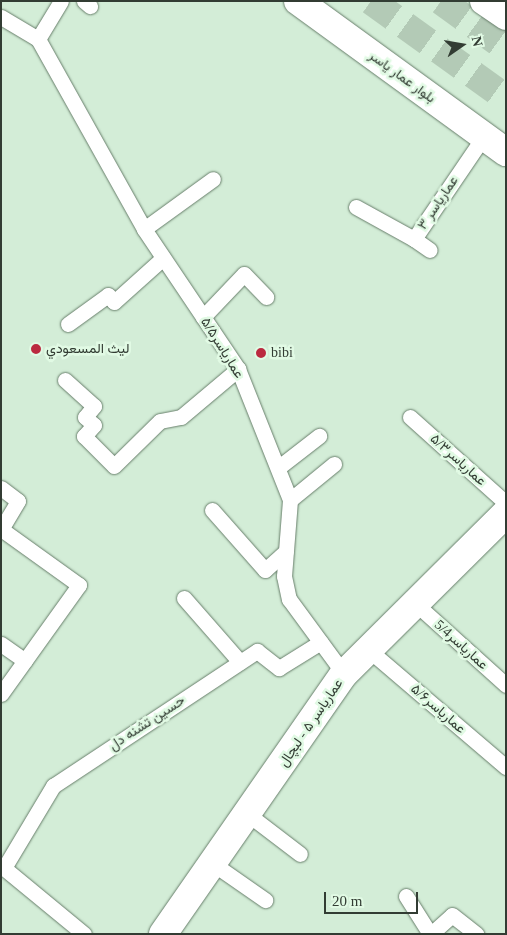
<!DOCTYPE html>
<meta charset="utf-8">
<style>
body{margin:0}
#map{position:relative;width:507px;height:935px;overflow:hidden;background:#d3edd7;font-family:"Times New Roman",Vazirmatn,serif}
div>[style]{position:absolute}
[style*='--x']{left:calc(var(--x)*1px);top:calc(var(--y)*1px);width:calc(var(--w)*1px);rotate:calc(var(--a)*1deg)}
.primary-tunnel>*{height:28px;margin-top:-14px;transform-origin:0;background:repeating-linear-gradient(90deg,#b3cab6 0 28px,transparent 0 42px)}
.roads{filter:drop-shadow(0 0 1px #677e6a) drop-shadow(0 0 1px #677e6a)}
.lane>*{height:15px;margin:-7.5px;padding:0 7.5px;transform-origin:7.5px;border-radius:7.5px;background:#fff}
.street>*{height:28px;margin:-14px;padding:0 14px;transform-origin:14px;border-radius:14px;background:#fff}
.primary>*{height:28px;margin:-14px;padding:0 14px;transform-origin:14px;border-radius:14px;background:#fff}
.dots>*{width:14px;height:14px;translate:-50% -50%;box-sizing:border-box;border:2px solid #e1fae4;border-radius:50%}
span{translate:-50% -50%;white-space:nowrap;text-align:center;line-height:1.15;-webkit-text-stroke:5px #e1fae4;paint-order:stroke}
.street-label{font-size:14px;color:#323c33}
.poi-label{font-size:14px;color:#323c33}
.left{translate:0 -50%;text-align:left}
.frame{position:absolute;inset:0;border:2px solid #323c33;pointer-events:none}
.north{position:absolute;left:437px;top:20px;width:50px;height:50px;-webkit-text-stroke:4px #e1fae4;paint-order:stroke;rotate:77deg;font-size:14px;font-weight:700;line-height:20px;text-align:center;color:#323c33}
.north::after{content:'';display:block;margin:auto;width:18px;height:22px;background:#323c33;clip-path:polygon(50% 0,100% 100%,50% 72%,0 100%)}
.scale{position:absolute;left:324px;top:892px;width:94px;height:22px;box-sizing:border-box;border:2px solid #323c33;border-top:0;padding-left:6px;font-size:15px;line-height:18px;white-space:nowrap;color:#323c33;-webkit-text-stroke:4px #e1fae4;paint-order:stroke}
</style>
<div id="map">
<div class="primary-tunnel">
<div style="--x:371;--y:1;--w:166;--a:35.7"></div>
<div style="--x:441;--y:1;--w:80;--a:35.9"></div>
</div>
<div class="roads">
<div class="lane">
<div style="--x:84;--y:1;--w:8;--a:40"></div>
<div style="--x:1;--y:17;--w:43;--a:30.7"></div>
<div style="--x:38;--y:39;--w:218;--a:60.8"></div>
<div style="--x:144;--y:229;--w:169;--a:56.1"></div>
<div style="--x:238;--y:369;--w:141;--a:68.3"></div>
<div style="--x:290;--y:500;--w:76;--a:94.5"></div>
<div style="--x:284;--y:576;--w:24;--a:78"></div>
<div style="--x:289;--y:599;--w:93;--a:53.7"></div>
<div style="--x:38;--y:39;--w:44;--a:-58.8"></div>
<div style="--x:356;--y:207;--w:66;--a:28.9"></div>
<div style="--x:414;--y:239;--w:125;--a:-55.8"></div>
<div style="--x:144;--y:229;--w:85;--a:-35.9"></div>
<div style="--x:414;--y:239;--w:19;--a:35"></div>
<div style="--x:203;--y:317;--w:59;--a:-46.4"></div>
<div style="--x:244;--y:274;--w:32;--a:46"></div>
<div style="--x:68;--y:324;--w:49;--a:-35.9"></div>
<div style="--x:108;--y:295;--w:9;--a:49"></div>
<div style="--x:114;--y:302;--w:66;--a:-41.9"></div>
<div style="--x:65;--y:380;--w:39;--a:42"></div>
<div style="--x:94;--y:406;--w:14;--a:129"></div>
<div style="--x:85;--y:417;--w:12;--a:42"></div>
<div style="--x:94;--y:425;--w:15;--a:132"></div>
<div style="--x:84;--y:436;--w:42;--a:45"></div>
<div style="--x:114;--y:466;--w:64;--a:-44.4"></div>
<div style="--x:160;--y:421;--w:21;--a:-11"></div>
<div style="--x:181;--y:417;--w:75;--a:-40.1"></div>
<div style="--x:410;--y:417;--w:129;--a:41.9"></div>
<div style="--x:279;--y:467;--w:51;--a:-37.8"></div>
<div style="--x:1;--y:488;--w:21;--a:37"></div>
<div style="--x:18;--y:501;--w:33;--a:121"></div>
<div style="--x:1;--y:529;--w:96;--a:35.7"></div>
<div style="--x:79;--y:585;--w:134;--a:125.6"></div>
<div style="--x:290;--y:500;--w:57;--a:-39.3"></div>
<div style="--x:212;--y:510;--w:80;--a:48.5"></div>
<div style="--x:265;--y:570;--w:28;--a:-42"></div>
<div style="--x:184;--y:598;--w:85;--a:48.8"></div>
<div style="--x:416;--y:604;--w:121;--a:42"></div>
<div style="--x:1;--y:644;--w:29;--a:35"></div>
<div style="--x:370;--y:651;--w:179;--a:40.5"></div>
<div style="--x:245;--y:812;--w:69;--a:37.4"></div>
<div style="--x:212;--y:863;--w:65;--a:34.9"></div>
<div style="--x:406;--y:896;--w:45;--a:57.7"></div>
<div style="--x:84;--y:934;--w:104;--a:-140.5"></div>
<div style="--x:4;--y:868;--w:96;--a:-59.1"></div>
<div style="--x:53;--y:786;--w:245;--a:-33.5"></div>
<div style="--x:257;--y:651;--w:28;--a:38"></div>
<div style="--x:279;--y:668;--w:49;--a:-31.8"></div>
<div style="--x:431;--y:934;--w:28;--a:-42"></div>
<div style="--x:452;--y:915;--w:31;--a:38"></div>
</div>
<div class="street">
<div style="--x:163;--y:934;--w:317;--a:-55.2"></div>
<div style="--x:344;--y:674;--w:228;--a:-44.8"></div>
</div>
<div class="primary">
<div style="--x:298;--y:1;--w:257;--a:36"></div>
<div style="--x:484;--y:1;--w:27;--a:34"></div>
</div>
</div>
<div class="dots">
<div style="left:36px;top:349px;background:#bb2a40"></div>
<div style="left:261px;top:353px;background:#bb2a40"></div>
</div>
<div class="street-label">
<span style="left:402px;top:77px;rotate:36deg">بلوار عمار یاسر</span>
<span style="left:438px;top:203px;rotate:-56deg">عماریاسر ۳</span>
<span style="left:222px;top:348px;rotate:58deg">عماریاسر۵/۵</span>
<span style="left:458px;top:460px;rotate:42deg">عماریاسر۵/۳</span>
<span style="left:461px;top:645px;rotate:42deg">عماریاسر5/4</span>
<span style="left:438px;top:709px;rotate:41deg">عماریاسر۵/۶</span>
<span style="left:147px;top:723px;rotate:-33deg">حسین تشنه دل</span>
<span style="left:311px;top:723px;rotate:-56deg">عماریاسر ۵ - لبچال</span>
</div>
<div class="poi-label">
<span class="left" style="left:46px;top:349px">ليث المسعودي</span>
<span class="left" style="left:271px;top:353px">bibi</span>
</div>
<div class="frame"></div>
<div class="north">N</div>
<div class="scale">20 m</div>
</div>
